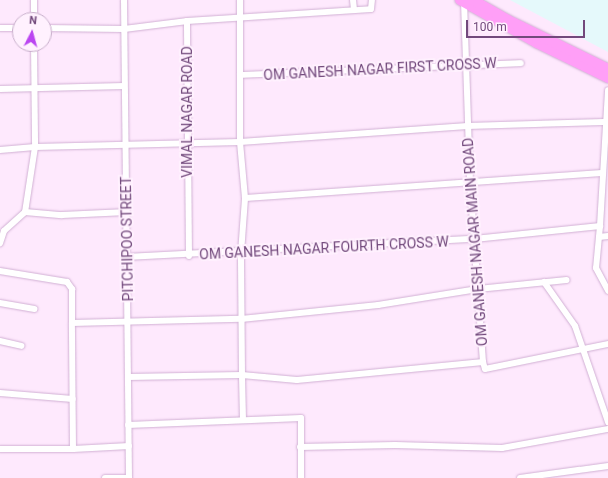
<!DOCTYPE html>
<style>
body{margin:0}
#map{position:relative;width:608px;height:478px;overflow:hidden;background:#fee9fd;font-family:Roboto,sans-serif}
div>[style]{position:absolute}
[style*='--x']{left:calc(var(--x)*1px);top:calc(var(--y)*1px);width:calc(var(--w)*1px);rotate:calc(var(--a)*1deg)}
.education>*{inset:0;background:#e5f9fb}
.roads{filter:drop-shadow(0 0 1px #d1b0d4) drop-shadow(0 0 1px #d1b0d4)}
.minor>*{height:6px;margin:-3px;padding:0 3px;transform-origin:3px;border-radius:3px;background:#fff}
.primary>*{height:10px;margin:-5px;padding:0 5px;transform-origin:5px;border-radius:5px;background:#ff9ff7}
span{translate:-50% -50%;white-space:nowrap;text-align:center;line-height:1.15;-webkit-text-stroke:4px #fff1fe;paint-order:stroke}
.street-label{font-size:14px;color:#72497c}
.north{position:absolute;left:12px;top:12px;width:40px;height:40px;box-sizing:border-box;background:#fff1fe;border:1px solid #c7aeca;border-radius:50%;rotate:6deg;font-size:11px;font-weight:700;line-height:16px;text-align:center;color:#72497c}
.north::after{content:'';display:block;margin:auto;width:14px;height:18px;background:#ba45f1;clip-path:polygon(50% 0,100% 100%,50% 72%,0 100%)}
.scale{position:absolute;left:466px;top:20px;width:119px;height:18px;box-sizing:border-box;border:2px solid #72497c;border-top:0;padding-left:5px;font-size:12px;line-height:14px;white-space:nowrap;color:#72497c;-webkit-text-stroke:3px #fff1fe;paint-order:stroke}
</style>
<div id="map">
<div class="education">
<div style="clip-path:polygon(510px 0,608px 0,608px 52px)"></div>
</div>
<div class="roads">
<div class="minor">
<div style="--x:34;--y:0;--w:20;--a:90"></div>
<div style="--x:124;--y:0;--w:478;--a:89.4"></div>
<div style="--x:353;--y:0;--w:9;--a:84"></div>
<div style="--x:0;--y:28;--w:20;--a:0"></div>
<div style="--x:44;--y:28;--w:80;--a:0.7"></div>
<div style="--x:124;--y:29;--w:64;--a:-7.2"></div>
<div style="--x:34;--y:44;--w:103;--a:89.4"></div>
<div style="--x:35;--y:147;--w:205;--a:-1.4"></div>
<div style="--x:240;--y:142;--w:228;--a:-4"></div>
<div style="--x:467;--y:126;--w:137;--a:-1.7"></div>
<div style="--x:240;--y:75;--w:281;--a:-2.4"></div>
<div style="--x:0;--y:89;--w:124;--a:-1.4"></div>
<div style="--x:0;--y:150;--w:35;--a:-5"></div>
<div style="--x:35;--y:147;--w:66;--a:98.7"></div>
<div style="--x:25;--y:212;--w:28;--a:138"></div>
<div style="--x:4;--y:231;--w:13;--a:108"></div>
<div style="--x:245;--y:198;--w:358;--a:-4"></div>
<div style="--x:25;--y:212;--w:37;--a:5"></div>
<div style="--x:62;--y:215;--w:65;--a:-2.6"></div>
<div style="--x:600;--y:226;--w:42;--a:95.4"></div>
<div style="--x:596;--y:268;--w:26;--a:62"></div>
<div style="--x:599;--y:237;--w:9;--a:-6"></div>
<div style="--x:189;--y:256;--w:235;--a:-90.5"></div>
<div style="--x:187;--y:21;--w:184;--a:-3.7"></div>
<div style="--x:371;--y:9;--w:9;--a:-84"></div>
<div style="--x:126;--y:257;--w:348;--a:-3"></div>
<div style="--x:474;--y:239;--w:127;--a:-5.9"></div>
<div style="--x:600;--y:226;--w:136;--a:-86.6"></div>
<div style="--x:0;--y:271;--w:68;--a:9.3"></div>
<div style="--x:67;--y:282;--w:9;--a:54"></div>
<div style="--x:72;--y:289;--w:34;--a:90"></div>
<div style="--x:544;--y:282;--w:54;--a:54.8"></div>
<div style="--x:575;--y:326;--w:102;--a:71"></div>
<div style="--x:0;--y:303;--w:35;--a:10"></div>
<div style="--x:0;--y:341;--w:22;--a:13"></div>
<div style="--x:483;--y:362;--w:7;--a:74"></div>
<div style="--x:485;--y:369;--w:126;--a:-11.5"></div>
<div style="--x:128;--y:377;--w:114;--a:-1"></div>
<div style="--x:242;--y:375;--w:122;--a:-90.5"></div>
<div style="--x:241;--y:253;--w:55;--a:-85.8"></div>
<div style="--x:245;--y:198;--w:56;--a:-95.1"></div>
<div style="--x:240;--y:142;--w:142;--a:-90"></div>
<div style="--x:0;--y:393;--w:73;--a:4.7"></div>
<div style="--x:243;--y:420;--w:45;--a:-91.3"></div>
<div style="--x:242;--y:375;--w:55;--a:5.2"></div>
<div style="--x:297;--y:380;--w:187;--a:-5.5"></div>
<div style="--x:483;--y:362;--w:180;--a:-94.1"></div>
<div style="--x:470;--y:182;--w:178;--a:-91.9"></div>
<div style="--x:128;--y:425;--w:173;--a:-2.3"></div>
<div style="--x:301;--y:418;--w:60;--a:90"></div>
<div style="--x:129;--y:446;--w:56;--a:176.9"></div>
<div style="--x:73;--y:449;--w:126;--a:-90.5"></div>
<div style="--x:72;--y:323;--w:169;--a:-1.4"></div>
<div style="--x:241;--y:319;--w:138;--a:-5.8"></div>
<div style="--x:378;--y:305;--w:101;--a:-9.1"></div>
<div style="--x:478;--y:289;--w:89;--a:-5.8"></div>
<div style="--x:300;--y:447;--w:95;--a:-1.2"></div>
<div style="--x:395;--y:445;--w:107;--a:1.6"></div>
<div style="--x:502;--y:448;--w:108;--a:-10.2"></div>
<div style="--x:0;--y:449;--w:73;--a:0"></div>
<div style="--x:105;--y:478;--w:24;--a:0"></div>
<div style="--x:520;--y:478;--w:89;--a:-7.8"></div>
</div>
<div class="primary">
<div style="--x:460;--y:0;--w:88;--a:29.2"></div>
<div style="--x:537;--y:43;--w:79;--a:26.2"></div>
<div style="--x:473;--y:0;--w:40;--a:29.7"></div>
<div style="--x:508;--y:20;--w:111;--a:26.1"></div>
</div>
</div>
<div class="street-label">
<span style="left:380px;top:69px;rotate:-3deg">OM GANESH NAGAR FIRST CROSS W</span>
<span style="left:187px;top:112px;rotate:-90deg">VIMAL NAGAR ROAD</span>
<span style="left:127px;top:239px;rotate:-91deg">PITCHIPOO STREET</span>
<span style="left:475px;top:242px;rotate:-94deg">OM GANESH NAGAR MAIN ROAD</span>
<span style="left:324px;top:248px;rotate:-3deg">OM GANESH NAGAR FOURTH CROSS W</span>
</div>
<div class="north">N</div>
<div class="scale">100 m</div>
</div>
